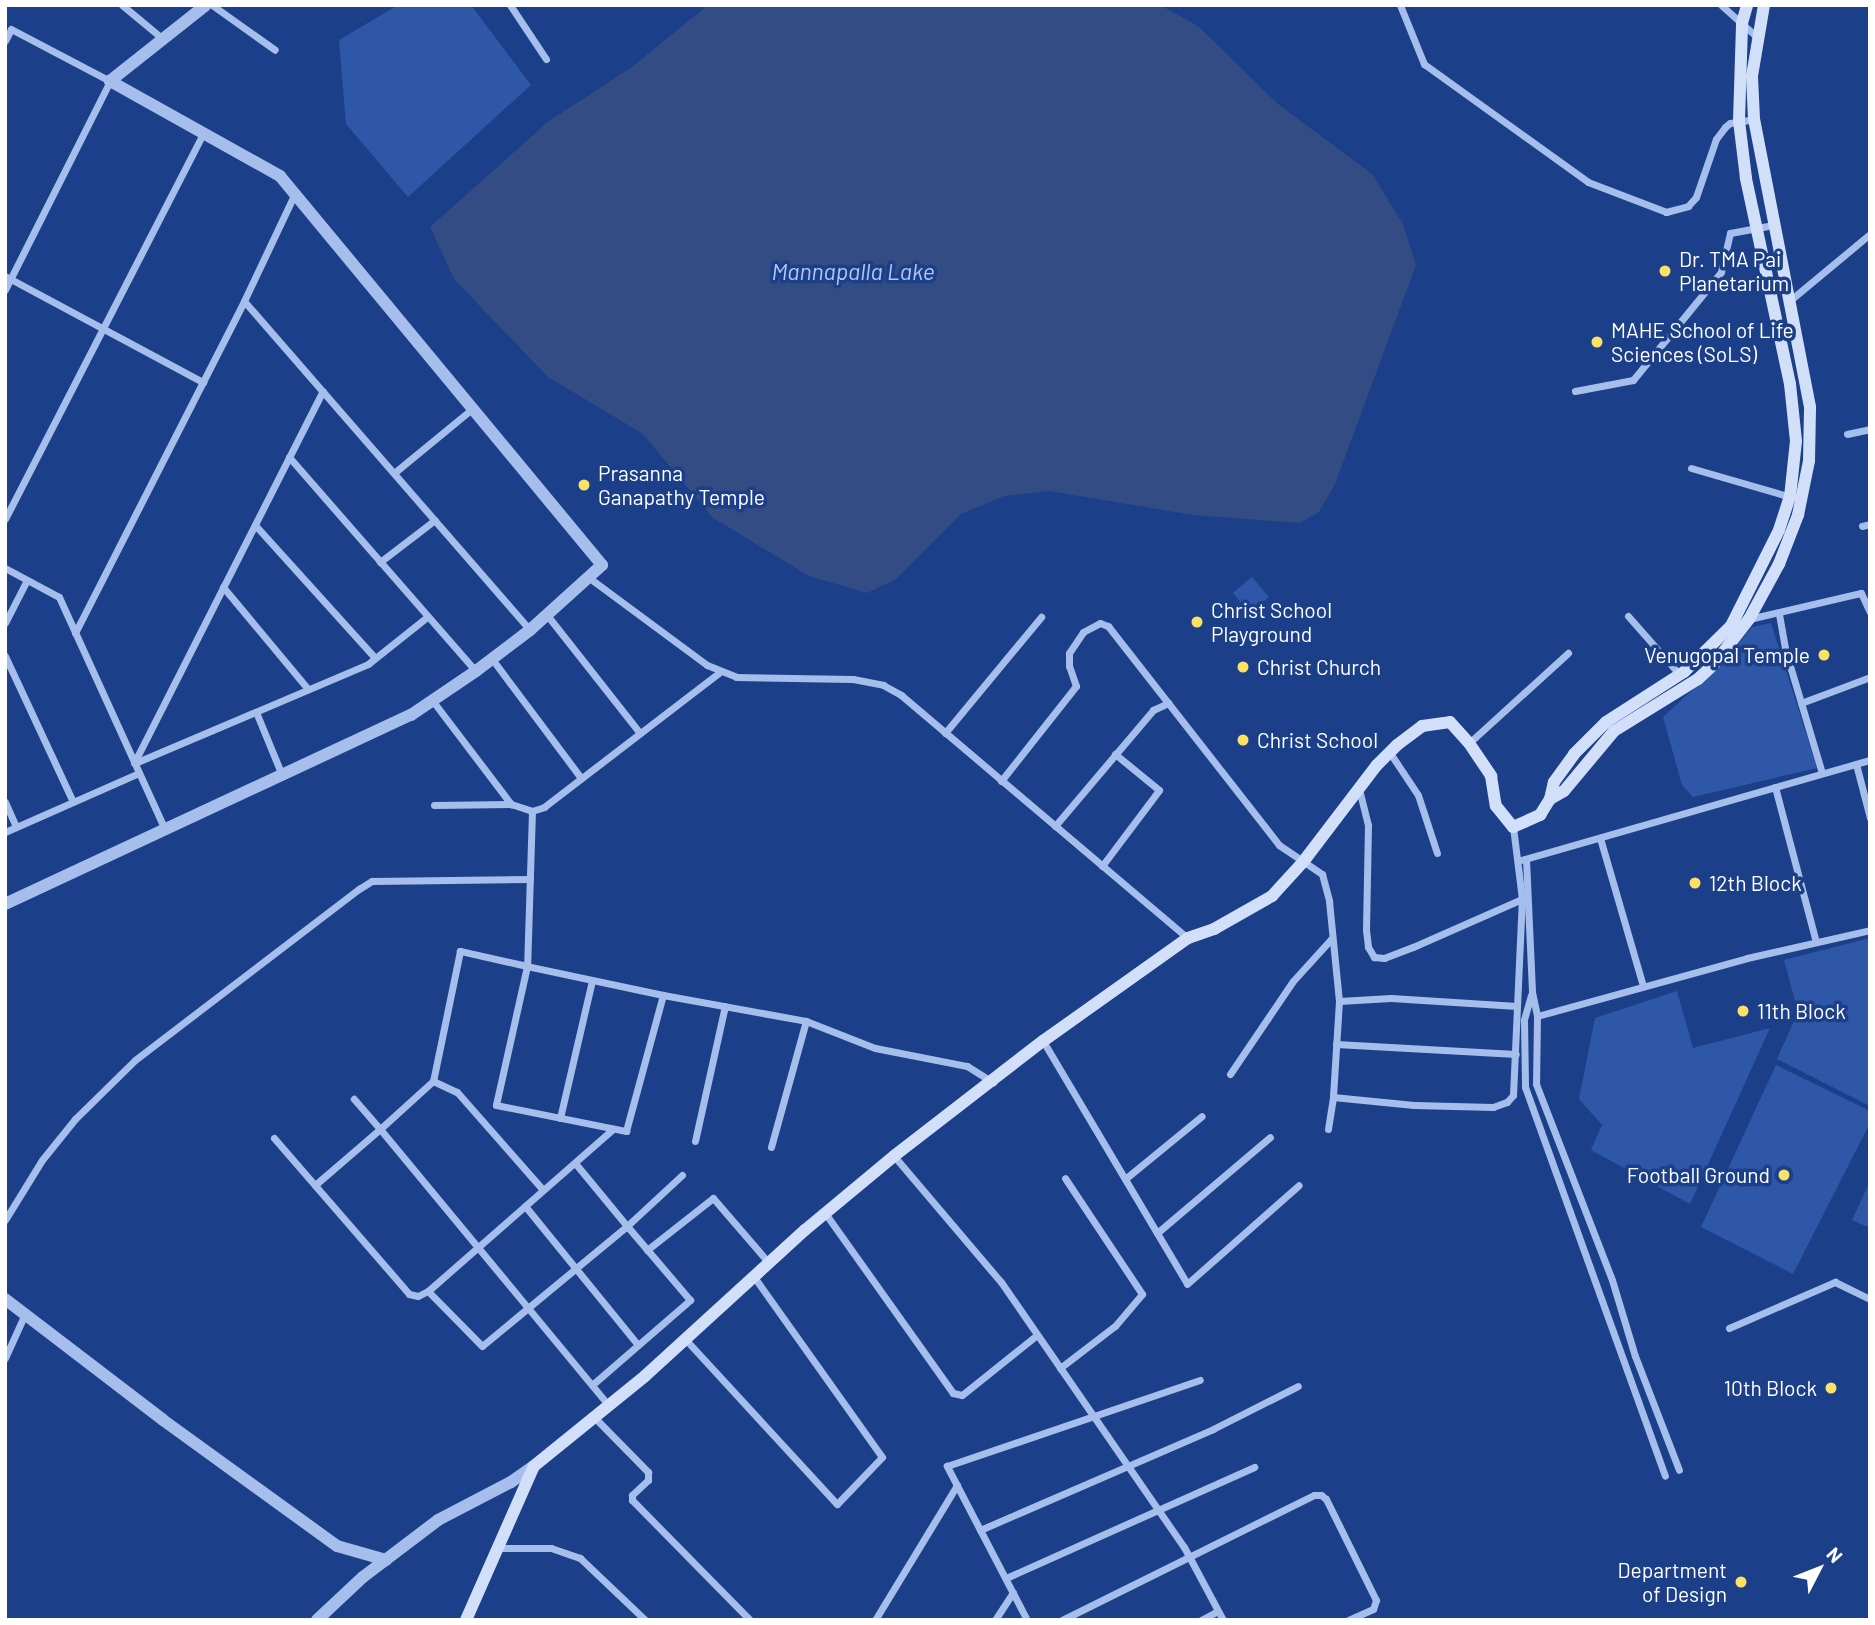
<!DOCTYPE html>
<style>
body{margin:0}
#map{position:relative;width:1875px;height:1625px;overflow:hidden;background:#1c3f89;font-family:Barlow,sans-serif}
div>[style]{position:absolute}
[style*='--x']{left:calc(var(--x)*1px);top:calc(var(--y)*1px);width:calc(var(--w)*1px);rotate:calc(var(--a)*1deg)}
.green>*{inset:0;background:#2f57a7;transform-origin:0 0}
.water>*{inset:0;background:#334c83}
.minor>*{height:7px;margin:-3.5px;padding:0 3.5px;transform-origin:3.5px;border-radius:3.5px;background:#a6beec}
.tertiary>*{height:12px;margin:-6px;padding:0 6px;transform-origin:6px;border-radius:6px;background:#a6beec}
.secondary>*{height:12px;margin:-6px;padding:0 6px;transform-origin:6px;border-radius:6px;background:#d2dff9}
.dots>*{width:19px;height:19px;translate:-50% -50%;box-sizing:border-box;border:4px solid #1c3f89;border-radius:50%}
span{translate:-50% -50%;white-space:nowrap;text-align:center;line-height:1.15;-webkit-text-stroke:7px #1c3f89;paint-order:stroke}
.poi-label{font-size:21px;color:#fff}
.left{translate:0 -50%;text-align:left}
.right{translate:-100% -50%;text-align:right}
.water-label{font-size:23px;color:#b2c8f3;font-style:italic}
.frame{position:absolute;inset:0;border:7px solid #fff;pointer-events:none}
.north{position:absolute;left:1784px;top:1534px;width:70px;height:70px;-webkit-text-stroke:5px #1c3f89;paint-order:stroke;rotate:48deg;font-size:19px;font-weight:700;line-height:28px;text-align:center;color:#fff}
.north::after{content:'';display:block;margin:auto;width:24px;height:32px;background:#fff;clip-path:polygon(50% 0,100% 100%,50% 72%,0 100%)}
</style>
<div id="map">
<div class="green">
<div style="clip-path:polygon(398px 5px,471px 5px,531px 85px,408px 197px,346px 124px,339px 40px)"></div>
<div style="left:1252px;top:577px;width:26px;height:25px;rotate:50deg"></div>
<div style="clip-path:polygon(1771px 623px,1817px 768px,1693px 797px,1682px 785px,1663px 717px,1724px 661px,1752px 627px)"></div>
<div style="clip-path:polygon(1870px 938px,1870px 1106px,1777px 1059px,1798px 1012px,1784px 960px)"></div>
<div style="clip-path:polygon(1677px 991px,1693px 1048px,1770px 1028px,1690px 1204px,1591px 1150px,1602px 1125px,1579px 1099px,1595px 1018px)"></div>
<div style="clip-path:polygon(1776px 1065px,1870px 1111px,1870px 1123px,1793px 1274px,1701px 1227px)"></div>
<div style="clip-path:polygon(1870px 1181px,1870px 1228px,1852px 1220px)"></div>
</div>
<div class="water">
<div style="clip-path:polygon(708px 5px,1160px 5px,1198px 26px,1278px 104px,1372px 174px,1403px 224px,1416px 265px,1335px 484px,1319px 512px,1300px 523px,1193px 515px,1049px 491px,1004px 496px,961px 514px,896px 579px,867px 593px,809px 576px,713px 518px,643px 434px,548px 377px,454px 279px,430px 227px,549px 121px,632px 67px)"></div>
</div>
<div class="minor">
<div style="--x:122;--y:5;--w:53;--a:39.7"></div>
<div style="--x:212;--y:5;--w:77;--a:35.5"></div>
<div style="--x:510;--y:5;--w:65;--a:56.3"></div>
<div style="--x:1400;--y:5;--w:64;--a:67.9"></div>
<div style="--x:1424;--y:64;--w:202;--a:35.7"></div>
<div style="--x:1588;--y:182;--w:84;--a:21"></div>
<div style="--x:1666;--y:212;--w:23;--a:-15"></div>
<div style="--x:1688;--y:206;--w:12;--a:-48"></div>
<div style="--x:1696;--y:197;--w:61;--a:-71"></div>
<div style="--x:1716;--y:139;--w:15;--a:-53"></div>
<div style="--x:1725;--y:127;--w:6;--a:-39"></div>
<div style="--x:1730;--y:123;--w:24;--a:-9"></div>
<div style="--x:1721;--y:5;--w:48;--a:41.6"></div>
<div style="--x:5;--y:41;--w:13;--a:-63"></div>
<div style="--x:11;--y:29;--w:112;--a:27.7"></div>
<div style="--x:110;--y:81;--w:234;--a:116.7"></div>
<div style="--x:5;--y:276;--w:225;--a:28.2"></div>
<div style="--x:244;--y:301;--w:436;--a:49"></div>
<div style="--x:1788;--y:302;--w:107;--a:-39.7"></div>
<div style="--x:1575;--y:391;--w:59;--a:-10.7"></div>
<div style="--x:1633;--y:380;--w:139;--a:-50.8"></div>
<div style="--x:1721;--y:272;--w:40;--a:-77"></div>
<div style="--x:1730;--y:233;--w:44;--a:-10.5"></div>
<div style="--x:1847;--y:434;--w:24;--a:-12"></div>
<div style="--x:289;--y:457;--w:284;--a:48.9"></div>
<div style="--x:1691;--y:468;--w:104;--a:16.2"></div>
<div style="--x:394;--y:473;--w:101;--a:-39.4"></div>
<div style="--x:5;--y:519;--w:434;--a:-62.8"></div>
<div style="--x:255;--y:525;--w:179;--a:47.9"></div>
<div style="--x:1862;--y:526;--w:8;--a:-14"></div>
<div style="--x:380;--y:562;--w:69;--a:-37.4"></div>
<div style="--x:5;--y:568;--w:61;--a:28.2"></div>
<div style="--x:59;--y:597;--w:256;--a:65.5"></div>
<div style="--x:588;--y:577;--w:148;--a:36.5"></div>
<div style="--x:707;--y:665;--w:31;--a:22"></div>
<div style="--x:736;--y:677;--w:117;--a:1"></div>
<div style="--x:853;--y:679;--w:31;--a:11"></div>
<div style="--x:883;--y:685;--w:21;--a:29"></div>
<div style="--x:901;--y:695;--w:376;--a:40.3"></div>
<div style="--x:223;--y:587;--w:133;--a:50.2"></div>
<div style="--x:1779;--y:614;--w:36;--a:80"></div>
<div style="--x:1785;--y:649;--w:129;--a:73.4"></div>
<div style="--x:547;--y:615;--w:150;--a:51.8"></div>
<div style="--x:1628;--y:616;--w:79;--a:48.6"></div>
<div style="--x:1749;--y:619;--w:115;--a:-13.1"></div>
<div style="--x:1861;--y:593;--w:21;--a:65"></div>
<div style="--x:5;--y:623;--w:48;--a:-62.9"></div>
<div style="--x:75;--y:633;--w:373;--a:-63"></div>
<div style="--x:244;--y:301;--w:117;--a:-64.7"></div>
<div style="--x:5;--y:656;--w:161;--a:65"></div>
<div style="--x:492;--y:659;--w:149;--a:53.2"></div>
<div style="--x:432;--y:700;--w:131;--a:52.8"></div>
<div style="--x:511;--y:804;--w:22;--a:18"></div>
<div style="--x:532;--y:811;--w:13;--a:-18"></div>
<div style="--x:544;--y:807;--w:223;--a:-37.5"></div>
<div style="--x:1801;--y:703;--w:74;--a:-20.6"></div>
<div style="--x:256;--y:712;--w:68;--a:67.6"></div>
<div style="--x:945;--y:733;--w:151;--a:-50.4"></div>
<div style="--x:1469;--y:743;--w:134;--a:-42.3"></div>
<div style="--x:1390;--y:753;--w:50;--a:56.3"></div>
<div style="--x:1418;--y:795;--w:61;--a:71.9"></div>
<div style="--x:134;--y:763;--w:417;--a:-63.1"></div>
<div style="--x:135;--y:763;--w:253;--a:-23"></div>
<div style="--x:368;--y:664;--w:75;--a:-38.5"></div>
<div style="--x:1856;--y:764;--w:56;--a:75.5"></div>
<div style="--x:1001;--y:781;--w:121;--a:-51.7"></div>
<div style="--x:1076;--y:686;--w:21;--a:-109"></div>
<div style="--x:1069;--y:666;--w:13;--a:-90"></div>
<div style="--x:1069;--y:653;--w:25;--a:-56"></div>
<div style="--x:1083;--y:632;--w:19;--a:-28"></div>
<div style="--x:1100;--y:623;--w:9;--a:21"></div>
<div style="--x:1108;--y:626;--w:278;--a:52"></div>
<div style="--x:1279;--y:845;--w:52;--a:34"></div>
<div style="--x:1322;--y:874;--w:28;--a:75"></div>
<div style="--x:1329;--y:901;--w:100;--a:84.3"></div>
<div style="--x:1339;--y:1001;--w:96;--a:93.6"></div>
<div style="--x:1333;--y:1097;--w:81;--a:5.6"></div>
<div style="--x:1414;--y:1105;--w:79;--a:1.5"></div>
<div style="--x:1493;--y:1107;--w:15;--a:-20"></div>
<div style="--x:1507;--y:1102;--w:9;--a:-49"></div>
<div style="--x:1513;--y:1095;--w:196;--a:-87.4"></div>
<div style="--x:1522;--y:899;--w:73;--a:-97.1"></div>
<div style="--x:1775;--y:787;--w:160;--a:75.2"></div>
<div style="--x:1359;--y:789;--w:37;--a:76"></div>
<div style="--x:1368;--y:825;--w:105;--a:91.1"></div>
<div style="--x:1366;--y:930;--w:17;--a:83"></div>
<div style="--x:1368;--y:947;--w:12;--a:59"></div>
<div style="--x:1374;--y:957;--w:10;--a:6"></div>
<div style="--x:1384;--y:958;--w:31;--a:-21"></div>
<div style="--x:1413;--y:947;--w:119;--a:-23.8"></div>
<div style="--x:5;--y:802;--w:27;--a:66"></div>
<div style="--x:434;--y:805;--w:77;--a:-0.7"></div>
<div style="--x:532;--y:811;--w:155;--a:91.8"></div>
<div style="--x:527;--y:966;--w:69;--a:-167.4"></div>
<div style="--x:460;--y:951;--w:133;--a:101.7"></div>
<div style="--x:433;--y:1081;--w:72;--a:137.8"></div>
<div style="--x:380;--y:1129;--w:359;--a:50.4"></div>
<div style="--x:1055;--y:826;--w:152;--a:-49.8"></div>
<div style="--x:1153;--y:710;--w:17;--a:-25"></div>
<div style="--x:5;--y:832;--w:146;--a:-23.8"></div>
<div style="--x:1600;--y:838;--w:154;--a:73.8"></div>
<div style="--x:1526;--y:859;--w:133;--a:87.4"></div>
<div style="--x:1532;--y:992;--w:25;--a:78"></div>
<div style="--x:1537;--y:1016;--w:68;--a:90.8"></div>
<div style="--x:1536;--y:1084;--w:210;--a:68.8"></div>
<div style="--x:1612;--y:1280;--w:79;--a:73.2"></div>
<div style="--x:1635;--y:1356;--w:122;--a:68.9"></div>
<div style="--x:1521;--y:860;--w:363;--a:-16"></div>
<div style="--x:1102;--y:866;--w:95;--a:-53.1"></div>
<div style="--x:1159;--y:790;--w:57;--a:-140.7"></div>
<div style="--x:663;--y:995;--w:139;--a:-168"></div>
<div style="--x:527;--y:966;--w:142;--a:102.6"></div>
<div style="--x:496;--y:1105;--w:133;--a:11.3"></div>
<div style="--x:626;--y:1131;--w:141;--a:-74.8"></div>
<div style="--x:663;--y:995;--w:145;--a:10.3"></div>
<div style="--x:806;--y:1021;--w:74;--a:21.4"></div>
<div style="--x:875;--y:1048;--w:94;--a:11.1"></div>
<div style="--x:967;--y:1066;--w:31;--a:32"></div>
<div style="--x:1531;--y:995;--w:26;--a:106"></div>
<div style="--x:1524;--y:1020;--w:67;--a:89.1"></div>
<div style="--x:1525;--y:1087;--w:413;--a:70.2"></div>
<div style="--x:1339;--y:1001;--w:52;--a:-3.3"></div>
<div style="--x:1391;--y:998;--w:126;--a:3.6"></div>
<div style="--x:1537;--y:1016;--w:218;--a:-15.4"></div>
<div style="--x:1747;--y:958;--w:126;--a:-12.8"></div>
<div style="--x:1043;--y:1041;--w:282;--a:59.3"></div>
<div style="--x:1187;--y:1284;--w:149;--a:-41.5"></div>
<div style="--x:1336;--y:1044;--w:180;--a:3.2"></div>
<div style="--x:1230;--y:1074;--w:112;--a:-55.9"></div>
<div style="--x:1293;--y:981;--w:58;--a:-47.8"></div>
<div style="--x:433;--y:1081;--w:26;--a:25"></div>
<div style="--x:457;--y:1092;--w:130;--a:48.7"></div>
<div style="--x:560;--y:1118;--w:141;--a:-76.9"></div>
<div style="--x:1328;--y:1129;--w:32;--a:-81"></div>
<div style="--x:274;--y:1138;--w:206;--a:49.1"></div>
<div style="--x:409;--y:1294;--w:9;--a:13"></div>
<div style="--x:418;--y:1296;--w:11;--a:-27"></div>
<div style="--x:695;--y:1141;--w:138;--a:-77.5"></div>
<div style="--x:771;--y:1147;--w:131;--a:-74.5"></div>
<div style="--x:894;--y:1156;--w:165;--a:49.7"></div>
<div style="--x:1001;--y:1282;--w:322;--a:55.4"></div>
<div style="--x:1184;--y:1547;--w:83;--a:61.9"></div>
<div style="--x:575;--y:1163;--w:82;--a:50.5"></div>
<div style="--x:627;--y:1226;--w:75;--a:-42.8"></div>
<div style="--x:1125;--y:1179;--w:99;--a:-39.3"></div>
<div style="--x:315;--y:1185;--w:86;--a:-40.7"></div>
<div style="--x:380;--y:1129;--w:40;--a:-131"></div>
<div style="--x:525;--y:1206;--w:179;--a:50.9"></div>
<div style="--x:825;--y:1213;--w:221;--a:54.6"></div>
<div style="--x:953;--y:1393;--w:9;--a:13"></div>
<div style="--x:962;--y:1395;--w:96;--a:-38.7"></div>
<div style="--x:5;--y:1220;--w:70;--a:-58.3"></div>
<div style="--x:42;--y:1160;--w:53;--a:-51.2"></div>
<div style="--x:75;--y:1119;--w:84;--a:-44.5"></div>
<div style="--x:135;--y:1060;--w:282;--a:-37.4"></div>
<div style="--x:359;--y:889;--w:15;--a:-32"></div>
<div style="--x:372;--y:881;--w:158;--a:-0.7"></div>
<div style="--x:1157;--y:1233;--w:148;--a:-40.3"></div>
<div style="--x:647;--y:1250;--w:84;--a:-38.2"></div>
<div style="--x:713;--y:1198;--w:86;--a:49.3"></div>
<div style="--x:1729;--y:1328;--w:116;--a:-23.5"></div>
<div style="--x:1835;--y:1282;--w:39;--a:26"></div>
<div style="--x:686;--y:1340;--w:223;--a:47.4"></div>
<div style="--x:837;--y:1504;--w:65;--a:-46.2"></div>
<div style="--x:882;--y:1457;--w:219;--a:-125.4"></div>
<div style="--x:5;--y:1358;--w:48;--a:-65.6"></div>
<div style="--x:1060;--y:1368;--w:69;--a:-37.4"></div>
<div style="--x:1115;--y:1326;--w:42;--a:-49.8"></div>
<div style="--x:1142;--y:1294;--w:139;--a:-123.6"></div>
<div style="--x:592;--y:1385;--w:130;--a:-40.9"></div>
<div style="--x:690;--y:1300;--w:97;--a:-130.4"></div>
<div style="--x:627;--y:1226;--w:188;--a:140.4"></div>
<div style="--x:482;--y:1346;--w:77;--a:-134.5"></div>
<div style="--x:428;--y:1291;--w:246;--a:-41.2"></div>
<div style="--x:595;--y:1418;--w:76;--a:45.5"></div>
<div style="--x:648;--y:1472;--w:8;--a:90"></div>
<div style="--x:648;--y:1480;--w:22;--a:137"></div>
<div style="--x:632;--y:1495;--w:5;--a:90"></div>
<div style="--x:632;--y:1500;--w:168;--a:45.5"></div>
<div style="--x:980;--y:1530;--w:254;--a:-23.4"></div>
<div style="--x:1213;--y:1429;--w:95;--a:-26.8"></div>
<div style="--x:497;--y:1548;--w:54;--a:0"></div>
<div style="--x:551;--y:1548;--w:31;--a:19"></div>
<div style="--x:580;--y:1558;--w:90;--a:43.6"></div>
<div style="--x:1006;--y:1578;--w:272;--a:-24.1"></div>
<div style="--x:875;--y:1620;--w:158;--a:-58.7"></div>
<div style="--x:995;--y:1620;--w:33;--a:-57"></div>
<div style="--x:1027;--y:1620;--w:174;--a:-117.5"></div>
<div style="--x:947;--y:1466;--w:267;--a:-18.8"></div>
<div style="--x:1062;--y:1620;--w:281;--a:-26.4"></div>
<div style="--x:1314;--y:1495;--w:7;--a:0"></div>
<div style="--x:1321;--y:1495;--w:6;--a:39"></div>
<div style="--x:1326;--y:1499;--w:113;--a:63.7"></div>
<div style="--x:1376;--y:1600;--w:9;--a:108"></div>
<div style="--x:1373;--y:1609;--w:27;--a:156"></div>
<div style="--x:1201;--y:1620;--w:19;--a:-28"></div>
</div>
<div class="tertiary">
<div style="--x:5;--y:904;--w:448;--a:-25"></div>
<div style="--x:411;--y:715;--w:78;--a:-34.1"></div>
<div style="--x:476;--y:671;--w:68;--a:-37.2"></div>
<div style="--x:530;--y:630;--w:97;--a:-42.1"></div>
<div style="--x:602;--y:565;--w:505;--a:-129.62"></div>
<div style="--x:280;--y:176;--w:195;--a:-150.8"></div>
<div style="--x:110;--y:81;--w:122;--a:-38.4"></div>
<div style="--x:5;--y:1299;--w:199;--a:37.4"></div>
<div style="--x:163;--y:1420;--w:215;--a:35.9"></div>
<div style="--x:337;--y:1546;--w:51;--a:15.9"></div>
<div style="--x:317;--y:1620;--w:63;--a:-43.1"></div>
<div style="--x:363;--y:1577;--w:94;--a:-37.2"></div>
<div style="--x:438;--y:1520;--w:82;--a:-27.5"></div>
<div style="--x:511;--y:1482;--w:28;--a:-35"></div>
</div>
<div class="secondary">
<div style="--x:1550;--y:799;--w:16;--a:-30"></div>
<div style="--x:1564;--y:791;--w:78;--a:-50.2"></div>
<div style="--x:1614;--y:731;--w:99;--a:-31.8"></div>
<div style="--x:1698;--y:679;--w:22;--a:-43"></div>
<div style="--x:1714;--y:664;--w:57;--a:-52.1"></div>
<div style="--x:1749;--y:619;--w:63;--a:-61.4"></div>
<div style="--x:1779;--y:564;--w:53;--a:-68.8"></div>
<div style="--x:1798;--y:515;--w:55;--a:-78.5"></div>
<div style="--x:1809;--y:461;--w:54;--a:-88.9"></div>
<div style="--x:1810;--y:407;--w:293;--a:-101"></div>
<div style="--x:1754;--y:119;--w:43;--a:-92.7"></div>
<div style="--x:1752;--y:76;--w:72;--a:-80.4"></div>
<div style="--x:466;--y:1620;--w:168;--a:-66.2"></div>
<div style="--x:534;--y:1466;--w:143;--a:-39"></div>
<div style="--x:645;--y:1376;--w:217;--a:-42.4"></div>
<div style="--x:805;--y:1230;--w:116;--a:-39.7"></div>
<div style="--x:894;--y:1156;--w:188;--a:-37.7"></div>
<div style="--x:1043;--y:1041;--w:178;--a:-35.4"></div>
<div style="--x:1188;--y:938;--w:28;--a:-19"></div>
<div style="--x:1214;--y:929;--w:67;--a:-29.6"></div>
<div style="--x:1272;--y:896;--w:46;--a:-47.6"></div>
<div style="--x:1303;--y:862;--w:122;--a:-52.7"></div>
<div style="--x:1377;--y:765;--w:28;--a:-45"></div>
<div style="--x:1397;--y:745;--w:31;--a:-37"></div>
<div style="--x:1422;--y:726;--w:28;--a:-8"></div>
<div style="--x:1450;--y:722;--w:28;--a:48"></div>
<div style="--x:1469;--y:743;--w:40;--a:56"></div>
<div style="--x:1491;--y:776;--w:30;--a:81"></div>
<div style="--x:1496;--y:806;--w:27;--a:51"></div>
<div style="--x:1513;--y:827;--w:30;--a:-24"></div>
<div style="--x:1540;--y:815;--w:19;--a:-58"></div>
<div style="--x:1550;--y:799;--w:17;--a:-77"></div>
<div style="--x:1554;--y:782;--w:34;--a:-54"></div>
<div style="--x:1574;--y:754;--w:45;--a:-45"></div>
<div style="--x:1606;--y:722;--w:93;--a:-32.7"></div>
<div style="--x:1684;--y:672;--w:66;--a:-44.4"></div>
<div style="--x:1731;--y:626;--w:107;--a:-63.4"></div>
<div style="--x:1779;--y:530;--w:35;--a:-72"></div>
<div style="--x:1790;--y:497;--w:56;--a:-83.9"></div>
<div style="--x:1796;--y:441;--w:57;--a:-96"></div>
<div style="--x:1790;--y:384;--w:211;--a:-102.1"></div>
<div style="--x:1746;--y:178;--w:57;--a:-97"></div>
<div style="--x:1739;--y:121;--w:98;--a:-88.2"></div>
<div style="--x:1742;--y:23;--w:19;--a:-74"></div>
</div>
<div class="dots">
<div style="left:1665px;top:271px;background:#fce264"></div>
<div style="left:1597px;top:342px;background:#fce264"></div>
<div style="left:584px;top:485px;background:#fce264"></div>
<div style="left:1197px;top:622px;background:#fce264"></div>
<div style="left:1824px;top:655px;background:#fce264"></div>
<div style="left:1243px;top:667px;background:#fce264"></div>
<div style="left:1243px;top:740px;background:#fce264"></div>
<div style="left:1695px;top:883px;background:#fce264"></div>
<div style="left:1743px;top:1011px;background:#fce264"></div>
<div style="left:1784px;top:1175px;background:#fce264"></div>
<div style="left:1831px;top:1388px;background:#fce264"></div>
<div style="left:1741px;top:1582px;background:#fce264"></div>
</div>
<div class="poi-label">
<span class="left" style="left:1679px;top:271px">Dr. TMA Pai<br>Planetarium</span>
<span class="left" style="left:1611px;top:342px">MAHE School of Life<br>Sciences (SoLS)</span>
<span class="left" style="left:598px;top:485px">Prasanna<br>Ganapathy Temple</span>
<span class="left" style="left:1211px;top:622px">Christ School<br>Playground</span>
<span class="right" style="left:1810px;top:655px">Venugopal Temple</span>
<span class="left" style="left:1257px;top:667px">Christ Church</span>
<span class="left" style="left:1257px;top:740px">Christ School</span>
<span class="left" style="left:1709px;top:883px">12th Block</span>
<span class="left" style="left:1757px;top:1011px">11th Block</span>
<span class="right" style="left:1770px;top:1175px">Football Ground</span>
<span class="right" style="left:1817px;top:1388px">10th Block</span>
<span class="right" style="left:1727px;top:1582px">Department<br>of Design</span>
</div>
<div class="water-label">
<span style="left:853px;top:271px">Mannapalla Lake</span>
</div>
<div class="frame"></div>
<div class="north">N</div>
</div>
